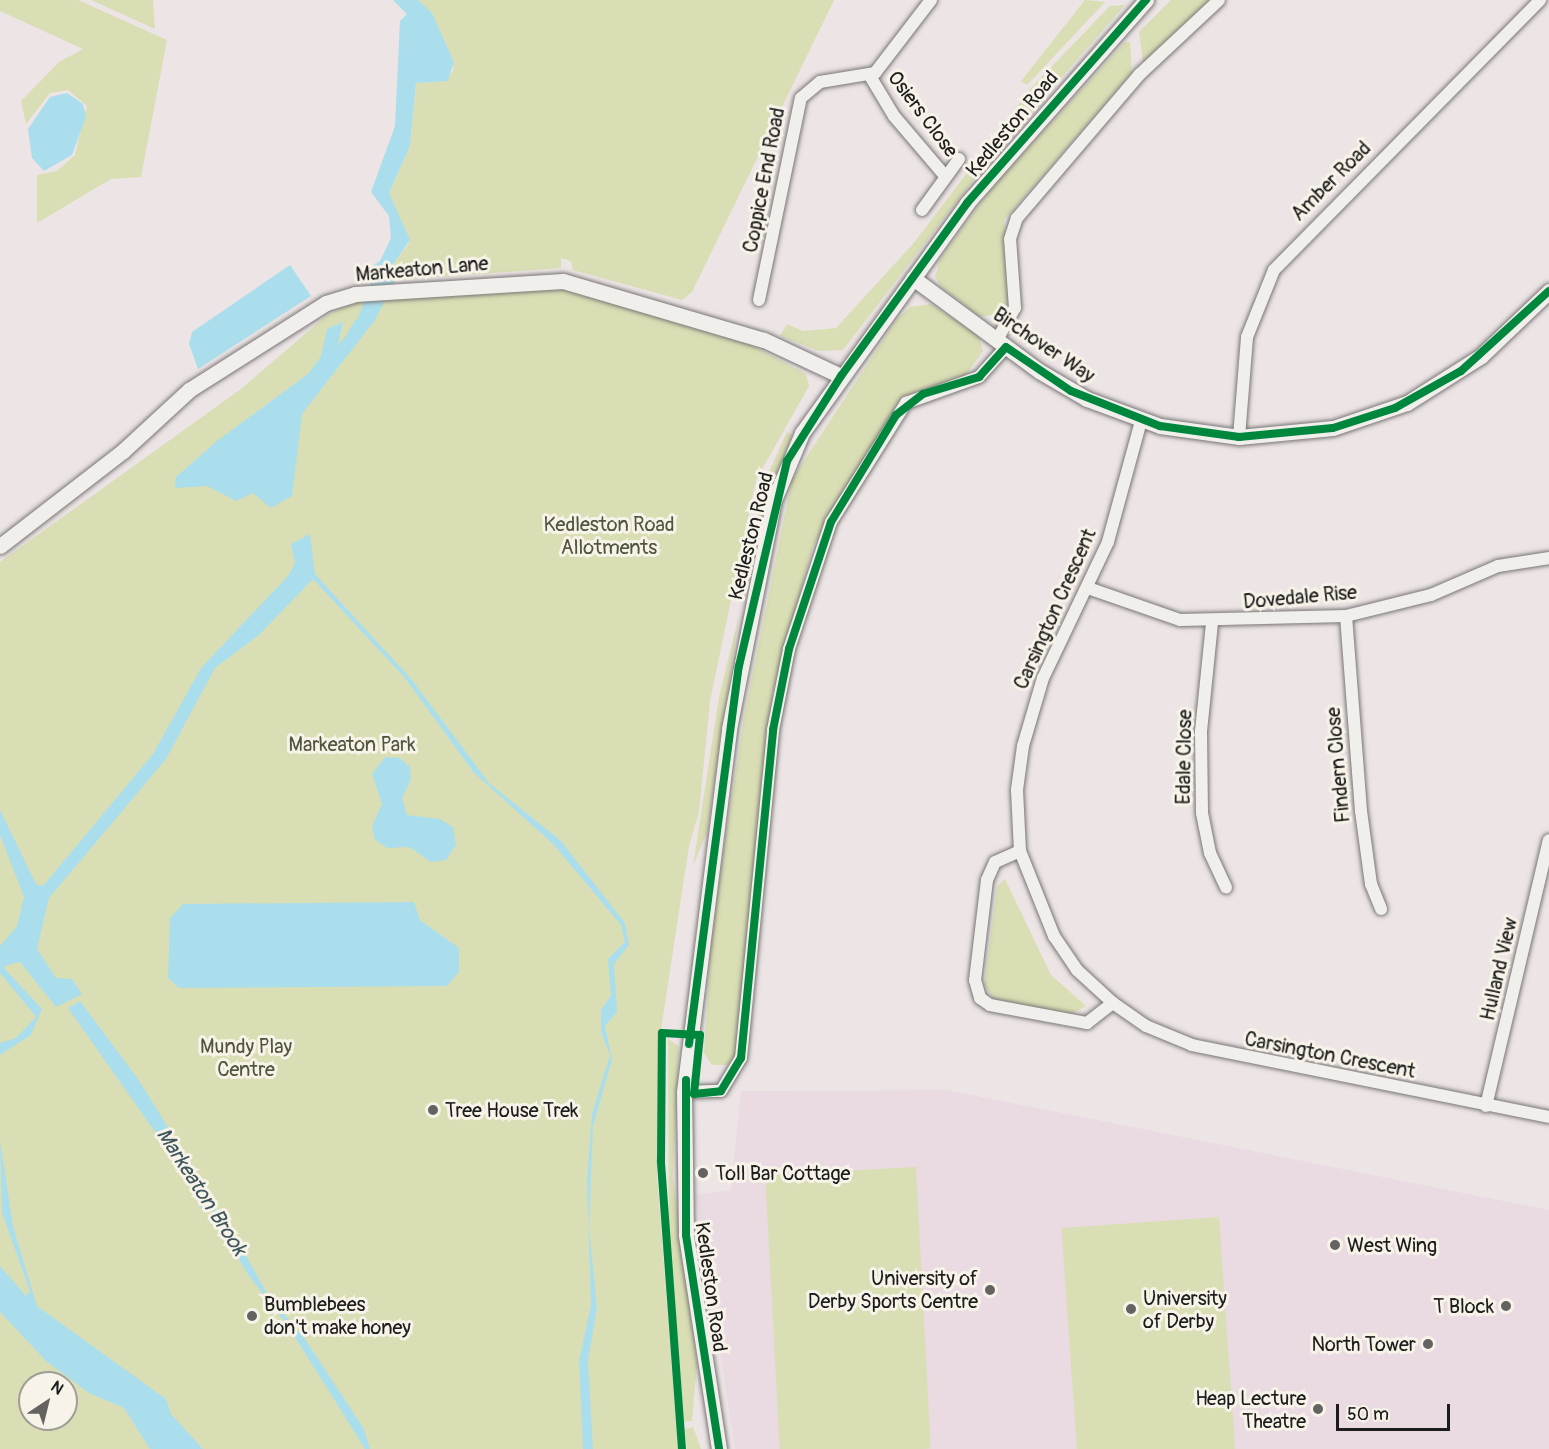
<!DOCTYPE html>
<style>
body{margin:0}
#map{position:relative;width:1549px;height:1449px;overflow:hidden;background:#ece4e5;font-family:Pangolin,sans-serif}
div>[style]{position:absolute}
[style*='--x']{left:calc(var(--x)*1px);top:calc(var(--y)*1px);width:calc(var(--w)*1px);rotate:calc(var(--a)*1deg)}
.built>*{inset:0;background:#eadbe3}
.green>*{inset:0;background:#dadeb4;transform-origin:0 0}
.water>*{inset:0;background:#abdeec}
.stream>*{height:4.5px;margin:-2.25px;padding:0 2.25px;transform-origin:2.25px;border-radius:2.25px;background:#abdeec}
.roads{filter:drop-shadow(0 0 2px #7a7676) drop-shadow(0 0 2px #7a7676)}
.minor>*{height:12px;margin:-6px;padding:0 6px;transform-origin:6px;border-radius:6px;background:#f1efec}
.tertiary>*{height:15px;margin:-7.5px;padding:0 7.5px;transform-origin:7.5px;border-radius:7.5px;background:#f1efec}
.cycleway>*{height:8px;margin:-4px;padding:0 4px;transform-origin:4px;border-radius:4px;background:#00873e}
.dots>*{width:16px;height:16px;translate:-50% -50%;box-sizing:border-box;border:3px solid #f7f3e8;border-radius:50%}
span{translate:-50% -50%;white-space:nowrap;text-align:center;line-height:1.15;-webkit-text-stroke:6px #f7f3e8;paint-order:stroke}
.street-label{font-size:20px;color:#1c1c1c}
.park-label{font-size:20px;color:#51553e}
.poi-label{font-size:20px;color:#1c1c1c}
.left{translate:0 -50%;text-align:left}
.right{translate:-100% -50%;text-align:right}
.water-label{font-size:21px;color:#3e555b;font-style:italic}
.north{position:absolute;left:18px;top:1371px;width:60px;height:60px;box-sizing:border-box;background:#f7f3e8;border:2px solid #9f9d96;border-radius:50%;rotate:35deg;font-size:16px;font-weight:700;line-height:24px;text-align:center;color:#1c1c1c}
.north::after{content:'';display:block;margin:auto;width:21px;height:27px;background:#656262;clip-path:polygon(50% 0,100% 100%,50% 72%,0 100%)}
.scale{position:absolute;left:1336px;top:1404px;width:114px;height:27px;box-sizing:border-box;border:3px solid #1c1c1c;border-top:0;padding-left:8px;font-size:18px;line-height:21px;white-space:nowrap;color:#1c1c1c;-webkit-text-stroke:4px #f7f3e8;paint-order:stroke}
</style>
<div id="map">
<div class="built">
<div style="clip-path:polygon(947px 1090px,1549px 1210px,1549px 1449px,735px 1449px,696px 1195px,731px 1190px,741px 1091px)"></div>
</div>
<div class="green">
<div style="clip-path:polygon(0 0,78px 0,167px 40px,141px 177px,111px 179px,37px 223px,37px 175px,57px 171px,75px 155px,87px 106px,68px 90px,50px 93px,26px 124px,21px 101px,59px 62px,83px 49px,0 11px)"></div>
<div style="clip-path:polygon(91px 0,153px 0,155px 29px)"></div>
<div style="clip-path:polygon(418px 0,834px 0,692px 292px,682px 300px,573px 270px,571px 261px,561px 258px,561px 268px,399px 280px,391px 267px,409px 243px,389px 193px,410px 146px,416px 83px,446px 81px,454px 69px)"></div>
<div style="clip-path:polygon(1085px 0,1105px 2px,1027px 85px,1021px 81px)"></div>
<div style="clip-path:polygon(1171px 0,1210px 0,1143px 62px,1139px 32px)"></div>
<div style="clip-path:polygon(1125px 5px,987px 162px,843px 350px,819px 351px,780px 336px,787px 324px,803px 331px,836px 328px,913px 244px,1032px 87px,1110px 6px)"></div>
<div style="clip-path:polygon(1125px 42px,1130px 42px,1132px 72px,1004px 220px,1011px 295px,1002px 313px,980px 317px,940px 286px,935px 277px,940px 259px,991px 189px)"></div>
<div style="clip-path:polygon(evenodd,548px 288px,589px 293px,755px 347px,806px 374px,809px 386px,756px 480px,710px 701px,699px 812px,689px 846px,660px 1036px,657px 1175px,678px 1449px,0 1449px,0 562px,241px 389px,326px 316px,354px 302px,548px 288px,30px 1383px,66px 1383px,66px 1419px,30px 1419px,30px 1383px)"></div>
<div style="clip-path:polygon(931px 304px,978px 335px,983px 351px,965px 376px,914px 392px,896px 406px,813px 546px,772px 694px,737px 1056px,727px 1065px,712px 1065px,704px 1053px,712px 927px,744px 716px,792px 479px,897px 319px,910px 307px)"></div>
<div style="clip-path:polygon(787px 432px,792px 435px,766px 502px,740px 600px,764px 483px,771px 479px,768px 474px)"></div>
<div style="clip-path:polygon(739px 616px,707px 832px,693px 866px,719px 697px)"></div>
<div style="clip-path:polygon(1005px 879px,1051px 975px,1086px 1006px,1069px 1015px,995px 1000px,984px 986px,997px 886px)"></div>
<div style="clip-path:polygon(668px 1039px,679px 1046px,673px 1177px,697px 1365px,692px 1421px,684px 1422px,669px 1242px)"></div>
<div style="left:916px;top:1167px;width:282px;height:151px;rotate:87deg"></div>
<div style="left:1219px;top:1217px;width:233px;height:158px;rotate:86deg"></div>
<div style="clip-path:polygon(693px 1427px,701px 1449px,687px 1449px,685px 1429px)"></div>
</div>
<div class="water">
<div style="clip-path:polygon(393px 0,418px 0,432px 13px,454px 62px,448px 81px,416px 83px,410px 146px,389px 193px,410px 240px,392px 266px,398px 275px,375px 320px,302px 414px,292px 496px,271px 508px,253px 493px,236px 501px,207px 486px,175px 488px,176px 477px,217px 441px,309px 373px,321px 356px,327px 329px,343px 322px,338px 344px,353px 330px,374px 277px,355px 279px,380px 261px,391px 238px,389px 216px,371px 192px,395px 126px,400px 21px,407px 14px)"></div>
<div style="clip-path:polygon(67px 93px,83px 104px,86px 117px,72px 155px,44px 171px,32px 158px,28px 129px,50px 97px)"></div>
<div style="clip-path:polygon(290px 265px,311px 296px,198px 369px,189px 344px,192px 332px)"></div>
<div style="clip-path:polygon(310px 534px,315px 574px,412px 680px,489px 783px,561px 841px,625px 923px,629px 945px,614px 964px,617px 1012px,605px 1026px,612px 1060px,593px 1126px,589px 1226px,597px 1308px,588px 1361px,593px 1449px,583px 1449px,579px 1361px,591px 1305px,587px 1180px,592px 1114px,610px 1055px,601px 1033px,601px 1010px,611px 995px,608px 959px,625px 942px,621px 925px,553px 844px,474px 773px,405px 678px,313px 579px,259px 635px,215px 668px,166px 759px,49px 898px,37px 949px,56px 978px,72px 979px,82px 994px,56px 1007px,20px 962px,7px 965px,4px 968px,42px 1009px,31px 1035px,0 1055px,0 1043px,16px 1038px,36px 1017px,0 973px,0 946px,17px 926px,24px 897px,0 835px,0 810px,36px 884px,43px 886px,153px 754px,201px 668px,288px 576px,295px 563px,291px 544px)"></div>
<div style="clip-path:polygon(385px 757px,400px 758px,410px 767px,411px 780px,402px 798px,407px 815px,440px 819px,453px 827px,456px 845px,446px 860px,431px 862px,409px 847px,387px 848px,375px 840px,372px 826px,382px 804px,372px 774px)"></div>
<div style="clip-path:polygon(414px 902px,420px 920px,459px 948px,459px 972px,447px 986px,179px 988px,168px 978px,170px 918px,183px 904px)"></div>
<div style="clip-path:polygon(80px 1001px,138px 1079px,216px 1204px,202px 1210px,172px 1156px,68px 1008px)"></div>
<div style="clip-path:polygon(0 1140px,13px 1226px,37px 1306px,166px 1399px,171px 1414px,203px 1449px,150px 1449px,124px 1408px,89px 1393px,46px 1361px,0 1312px,0 1266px,26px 1296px,30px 1291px,2px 1213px)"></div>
<div style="clip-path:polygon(221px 1211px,268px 1295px,305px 1339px,364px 1429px,370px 1449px,365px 1449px,288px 1326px,249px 1276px,213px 1217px)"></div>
</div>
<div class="stream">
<div style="--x:344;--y:343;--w:24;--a:-60"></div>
<div style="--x:209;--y:1203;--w:19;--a:54"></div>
</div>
<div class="roads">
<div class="minor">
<div style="--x:870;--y:76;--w:47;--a:59"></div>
<div style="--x:894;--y:116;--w:79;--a:49.6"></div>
<div style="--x:922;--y:210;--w:63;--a:-54"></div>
<div style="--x:759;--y:300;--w:206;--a:-78.3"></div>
<div style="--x:801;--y:98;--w:25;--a:-40"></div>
<div style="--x:820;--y:82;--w:56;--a:-9.3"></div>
<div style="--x:875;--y:73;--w:92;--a:-52.5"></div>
<div style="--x:997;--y:340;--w:37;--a:-61"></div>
<div style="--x:1015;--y:308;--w:69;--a:-94.1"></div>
<div style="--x:1010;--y:239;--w:22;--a:-72"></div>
<div style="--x:1017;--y:218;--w:189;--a:-49.5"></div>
<div style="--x:1140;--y:74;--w:108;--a:-43.1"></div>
<div style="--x:1141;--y:421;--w:125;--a:105.3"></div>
<div style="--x:1108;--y:542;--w:151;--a:115.5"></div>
<div style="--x:1043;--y:678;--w:71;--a:106.4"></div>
<div style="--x:1023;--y:746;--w:44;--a:97.8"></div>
<div style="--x:1017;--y:790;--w:61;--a:87.2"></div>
<div style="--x:1020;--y:851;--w:92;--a:68.2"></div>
<div style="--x:1054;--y:936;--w:41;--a:55.9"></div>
<div style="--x:1077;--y:970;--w:49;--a:42.5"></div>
<div style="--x:1113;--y:1003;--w:40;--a:34.9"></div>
<div style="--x:1146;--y:1026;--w:50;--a:22.4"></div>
<div style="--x:1192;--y:1045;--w:364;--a:11.4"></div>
<div style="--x:1239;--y:437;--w:100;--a:-85.4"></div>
<div style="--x:1247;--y:337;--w:72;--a:-68.1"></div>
<div style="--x:1274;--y:270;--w:379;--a:-45.4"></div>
<div style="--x:1088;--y:588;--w:97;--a:19.2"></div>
<div style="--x:1180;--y:620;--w:166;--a:-1.4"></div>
<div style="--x:1346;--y:616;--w:88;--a:-13.9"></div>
<div style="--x:1431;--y:595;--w:73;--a:-23.4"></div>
<div style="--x:1498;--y:566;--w:52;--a:-8.9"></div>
<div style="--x:1346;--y:616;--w:196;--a:85.6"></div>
<div style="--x:1361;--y:811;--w:74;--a:82.2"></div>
<div style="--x:1371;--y:884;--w:27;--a:68"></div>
<div style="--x:1212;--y:623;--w:109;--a:95.8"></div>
<div style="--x:1201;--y:731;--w:82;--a:89.3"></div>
<div style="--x:1202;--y:813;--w:41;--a:78.7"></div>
<div style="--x:1210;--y:853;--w:38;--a:65"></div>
<div style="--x:1020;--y:851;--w:27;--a:156"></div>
<div style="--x:995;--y:862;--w:20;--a:114"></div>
<div style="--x:987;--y:880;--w:101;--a:96.8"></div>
<div style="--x:975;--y:980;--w:19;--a:74"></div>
<div style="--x:980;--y:998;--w:12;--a:35"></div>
<div style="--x:990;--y:1005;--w:99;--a:10.5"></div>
<div style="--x:1087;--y:1023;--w:33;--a:-38"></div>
<div style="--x:684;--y:1092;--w:37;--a:-2"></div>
<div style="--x:721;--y:1091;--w:39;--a:-59"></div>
<div style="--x:741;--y:1058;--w:330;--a:-84.4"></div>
<div style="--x:773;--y:730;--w:83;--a:-78.8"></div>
<div style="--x:789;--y:649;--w:134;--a:-71.7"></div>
<div style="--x:831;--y:522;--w:141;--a:-57.8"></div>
<div style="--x:906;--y:403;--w:77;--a:-19.6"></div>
<div style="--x:979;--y:377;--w:40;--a:-48"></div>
<div style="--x:1486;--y:1106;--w:273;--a:-76.7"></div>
</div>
<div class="tertiary">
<div style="--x:913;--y:278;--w:157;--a:36.4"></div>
<div style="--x:1039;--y:371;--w:56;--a:30.3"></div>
<div style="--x:1087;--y:399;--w:78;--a:20.3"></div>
<div style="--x:1160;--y:426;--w:80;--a:7.9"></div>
<div style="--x:1239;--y:437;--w:94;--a:-5.5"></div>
<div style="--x:1333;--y:428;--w:78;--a:-18.7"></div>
<div style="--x:1407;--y:403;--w:88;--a:-32.4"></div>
<div style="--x:1481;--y:356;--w:94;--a:-43.7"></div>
<div style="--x:0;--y:546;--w:155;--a:-37.7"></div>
<div style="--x:123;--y:451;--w:90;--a:-42.7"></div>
<div style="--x:189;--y:390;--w:162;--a:-32.4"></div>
<div style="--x:326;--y:303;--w:30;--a:-17"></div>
<div style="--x:355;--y:294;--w:208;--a:-3.6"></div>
<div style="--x:563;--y:281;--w:209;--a:16.4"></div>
<div style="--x:764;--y:340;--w:85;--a:25.1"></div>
<div style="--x:719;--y:1449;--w:217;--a:-98.8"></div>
<div style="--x:686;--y:1235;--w:143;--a:-90.8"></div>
<div style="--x:684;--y:1092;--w:366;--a:-82.9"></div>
<div style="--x:729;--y:729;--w:233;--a:-78.9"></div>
<div style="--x:774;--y:500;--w:73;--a:-67.3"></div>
<div style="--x:802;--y:433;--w:283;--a:-54.3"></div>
<div style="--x:967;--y:203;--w:271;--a:-48.6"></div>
</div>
</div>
<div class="cycleway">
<div style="--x:689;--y:1044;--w:381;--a:-82.5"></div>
<div style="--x:739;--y:666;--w:211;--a:-76.8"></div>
<div style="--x:787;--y:461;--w:101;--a:-57.6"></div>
<div style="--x:841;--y:376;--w:214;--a:-53.9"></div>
<div style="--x:967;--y:203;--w:271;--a:-48.6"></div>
<div style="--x:686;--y:1080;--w:155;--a:90"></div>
<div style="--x:686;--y:1235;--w:217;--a:81.2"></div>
<div style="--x:682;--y:1449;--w:289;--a:-94.2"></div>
<div style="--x:661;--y:1161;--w:128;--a:-89.6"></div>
<div style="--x:662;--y:1033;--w:38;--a:3"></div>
<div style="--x:700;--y:1035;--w:59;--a:95.8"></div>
<div style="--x:694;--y:1094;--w:27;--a:-6"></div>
<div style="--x:721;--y:1091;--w:39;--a:-59"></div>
<div style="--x:741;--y:1058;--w:330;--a:-84.4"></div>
<div style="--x:773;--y:730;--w:83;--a:-78.8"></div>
<div style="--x:789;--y:649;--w:134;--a:-71.7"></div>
<div style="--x:831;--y:522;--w:125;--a:-58.7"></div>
<div style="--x:896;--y:415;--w:34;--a:-38"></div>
<div style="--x:923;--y:394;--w:59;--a:-16.9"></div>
<div style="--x:979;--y:377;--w:40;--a:-48"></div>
<div style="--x:1006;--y:347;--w:78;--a:34.1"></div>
<div style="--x:1071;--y:391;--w:96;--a:21.5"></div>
<div style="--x:1160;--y:426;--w:80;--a:7.9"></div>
<div style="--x:1239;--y:437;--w:94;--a:-5.5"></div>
<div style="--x:1333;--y:428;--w:65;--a:-17.9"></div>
<div style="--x:1395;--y:408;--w:76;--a:-29.3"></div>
<div style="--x:1461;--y:371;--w:119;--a:-42.3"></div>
</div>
<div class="dots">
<div style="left:433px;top:1110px;background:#656262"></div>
<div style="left:703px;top:1173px;background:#656262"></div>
<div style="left:1335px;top:1245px;background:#656262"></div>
<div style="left:990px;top:1290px;background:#656262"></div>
<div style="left:1506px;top:1306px;background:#656262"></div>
<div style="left:1131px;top:1309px;background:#656262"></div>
<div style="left:252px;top:1316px;background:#656262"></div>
<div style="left:1428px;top:1344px;background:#656262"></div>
<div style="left:1318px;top:1409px;background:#656262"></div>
</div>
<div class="street-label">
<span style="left:923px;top:114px;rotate:53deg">Osiers Close</span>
<span style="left:1012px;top:124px;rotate:-50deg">Kedleston Road</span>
<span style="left:764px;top:180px;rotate:-79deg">Coppice End Road</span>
<span style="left:1331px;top:181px;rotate:-45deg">Amber Road</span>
<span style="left:422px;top:269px;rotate:-5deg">Markeaton Lane</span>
<span style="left:1044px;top:345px;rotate:34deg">Birchover Way</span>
<span style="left:751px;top:536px;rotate:-76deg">Kedleston Road</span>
<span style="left:1300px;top:597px;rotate:-5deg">Dovedale Rise</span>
<span style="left:1055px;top:609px;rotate:-66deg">Carsington Crescent</span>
<span style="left:1184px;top:757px;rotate:-89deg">Edale Close</span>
<span style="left:1338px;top:765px;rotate:-95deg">Findern Close</span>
<span style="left:1499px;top:969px;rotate:-77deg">Hulland View</span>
<span style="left:1330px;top:1055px;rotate:11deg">Carsington Crescent</span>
<span style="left:711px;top:1287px;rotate:82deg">Kedleston Road</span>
</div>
<div class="park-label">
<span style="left:609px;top:536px">Kedleston Road<br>Allotments</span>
<span style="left:352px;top:744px">Markeaton Park</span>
<span style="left:246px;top:1058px">Mundy Play<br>Centre</span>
</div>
<div class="poi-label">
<span class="left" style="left:445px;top:1110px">Tree House Trek</span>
<span class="left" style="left:715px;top:1173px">Toll Bar Cottage</span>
<span class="left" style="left:1347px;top:1245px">West Wing</span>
<span class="right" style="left:978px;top:1290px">University of<br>Derby Sports Centre</span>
<span class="left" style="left:1143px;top:1310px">University<br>of Derby</span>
<span class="left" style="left:264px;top:1316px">Bumblebees<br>don't make honey</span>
<span class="right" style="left:1494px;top:1306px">T Block</span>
<span class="right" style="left:1416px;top:1344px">North Tower</span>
<span class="right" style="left:1306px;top:1410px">Heap Lecture<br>Theatre</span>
</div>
<div class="water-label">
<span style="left:201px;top:1192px;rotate:57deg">Markeaton Brook</span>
</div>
<div class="north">N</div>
<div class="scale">50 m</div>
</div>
